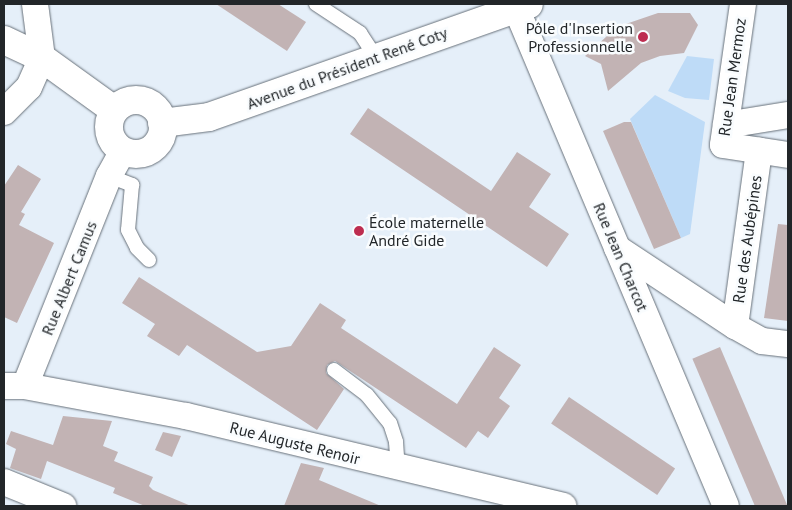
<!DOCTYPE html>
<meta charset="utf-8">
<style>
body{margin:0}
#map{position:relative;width:792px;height:510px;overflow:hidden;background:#e5eff9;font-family:"PT Sans",sans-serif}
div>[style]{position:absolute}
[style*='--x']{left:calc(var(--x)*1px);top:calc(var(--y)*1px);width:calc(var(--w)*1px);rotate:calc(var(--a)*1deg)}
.green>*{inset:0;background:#bedbf7}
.building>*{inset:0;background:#c2b3b4;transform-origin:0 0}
.roads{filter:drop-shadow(0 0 1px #68717a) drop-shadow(0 0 1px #68717a)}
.service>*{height:14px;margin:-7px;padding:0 7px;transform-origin:7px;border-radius:7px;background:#fff}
.minor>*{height:26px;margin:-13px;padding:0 13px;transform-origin:13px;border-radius:13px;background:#fff}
.tertiary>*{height:28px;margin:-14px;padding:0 14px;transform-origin:14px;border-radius:14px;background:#fff}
.tertiary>.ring{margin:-14px;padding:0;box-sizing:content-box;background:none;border:28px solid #fff;border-radius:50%}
.dots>*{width:14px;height:14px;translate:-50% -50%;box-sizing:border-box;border:2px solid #f9fcfe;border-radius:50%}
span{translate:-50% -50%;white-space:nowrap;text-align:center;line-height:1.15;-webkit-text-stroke:5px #f9fcfe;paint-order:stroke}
.poi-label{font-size:16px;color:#222629}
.right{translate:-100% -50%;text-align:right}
.left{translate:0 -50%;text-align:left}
.street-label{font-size:16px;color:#222629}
.frame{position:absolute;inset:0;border:5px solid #222629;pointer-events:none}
</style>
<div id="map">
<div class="green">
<div style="clip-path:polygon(687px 56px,714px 59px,709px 100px,685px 98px,668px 91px)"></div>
<div style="clip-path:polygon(655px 95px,705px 122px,690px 234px,681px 238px,630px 119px)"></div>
</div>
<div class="building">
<div style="clip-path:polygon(216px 4px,278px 4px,306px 22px,287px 51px)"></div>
<div style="clip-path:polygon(658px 13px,690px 13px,698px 25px,684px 53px,660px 56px,641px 63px,608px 91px,601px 64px,585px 56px,617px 27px)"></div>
<div style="clip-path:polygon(368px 108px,491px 191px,517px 152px,551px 174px,529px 207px,569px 234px,547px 267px,350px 134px)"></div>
<div style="clip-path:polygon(624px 122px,631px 122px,681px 238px,654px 249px,603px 131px)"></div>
<div style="clip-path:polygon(18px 165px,41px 179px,21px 212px,25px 214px,19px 225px,54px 243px,17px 323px,4px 317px,4px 186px)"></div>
<div style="clip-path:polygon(778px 224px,788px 225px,788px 321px,764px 318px)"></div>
<div style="clip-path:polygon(139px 277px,257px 352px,291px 346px,320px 303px,346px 320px,341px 328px,457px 404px,494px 347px,521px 365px,499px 398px,510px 406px,488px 438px,478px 431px,466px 448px,335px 361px,327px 365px,326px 373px,344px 389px,317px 430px,187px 345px,179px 356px,147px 336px,155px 324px,122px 303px)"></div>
<div style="left:720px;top:347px;width:173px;height:30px;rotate:67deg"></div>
<div style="left:569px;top:397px;width:128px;height:32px;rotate:34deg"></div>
<div style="clip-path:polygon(63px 416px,112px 421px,103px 446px,118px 452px,114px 461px,153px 477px,149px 486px,153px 490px,191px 506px,145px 506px,113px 493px,115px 488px,47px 461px,41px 479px,10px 468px,16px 449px,6px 444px,11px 431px,53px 445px)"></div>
<div style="clip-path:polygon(163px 432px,181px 436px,172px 457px,155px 450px)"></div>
<div style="clip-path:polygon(301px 463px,324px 468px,319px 480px,381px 506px,284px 506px)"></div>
</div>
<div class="roads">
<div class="service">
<div style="--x:316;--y:4;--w:53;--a:33.4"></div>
<div style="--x:360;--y:33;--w:30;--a:57"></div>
<div style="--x:109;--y:176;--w:25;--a:21"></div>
<div style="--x:132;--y:185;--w:45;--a:95.1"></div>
<div style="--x:128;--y:230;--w:20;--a:63"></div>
<div style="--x:137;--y:248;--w:17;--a:45"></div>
<div style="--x:334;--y:370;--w:41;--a:37.1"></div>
<div style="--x:367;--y:395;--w:36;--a:51"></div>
<div style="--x:390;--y:423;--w:20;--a:72"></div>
<div style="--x:396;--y:442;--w:26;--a:86"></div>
</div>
<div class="minor">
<div style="--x:743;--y:4;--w:142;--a:98.1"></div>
<div style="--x:723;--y:145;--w:66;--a:8.7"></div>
<div style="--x:516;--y:8;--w:540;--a:67.14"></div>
<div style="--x:4;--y:112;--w:35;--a:-45"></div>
<div style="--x:29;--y:87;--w:32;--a:-66"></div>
<div style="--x:42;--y:58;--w:54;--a:-97.4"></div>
<div style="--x:726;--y:125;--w:63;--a:-9.2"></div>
<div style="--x:617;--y:248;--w:141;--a:33.5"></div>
<div style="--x:735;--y:326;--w:31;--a:29"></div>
<div style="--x:762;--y:341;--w:26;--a:7"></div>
<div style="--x:735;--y:326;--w:177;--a:-82.2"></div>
<div style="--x:4;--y:386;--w:21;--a:0"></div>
<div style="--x:25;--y:386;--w:226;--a:-68.2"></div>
<div style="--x:109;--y:176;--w:29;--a:-61"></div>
<div style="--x:25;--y:386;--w:164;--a:10.6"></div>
<div style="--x:186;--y:416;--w:388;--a:13.4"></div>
<div style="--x:4;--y:482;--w:64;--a:22.1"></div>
</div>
<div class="tertiary">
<div style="--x:4;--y:40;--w:42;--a:25.3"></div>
<div style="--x:42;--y:58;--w:89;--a:35.8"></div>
<div class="ring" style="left:109px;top:100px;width:26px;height:26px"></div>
<div style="--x:162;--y:123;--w:47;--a:-7.3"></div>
<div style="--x:209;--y:117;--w:339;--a:-19.4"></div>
</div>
</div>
<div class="dots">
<div style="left:643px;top:37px;background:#bd2d50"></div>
<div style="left:359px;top:231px;background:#bd2d50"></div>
</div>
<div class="poi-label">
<span class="right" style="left:633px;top:37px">Pôle d'Insertion<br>Professionnelle</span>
<span class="left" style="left:369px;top:231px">École maternelle<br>André Gide</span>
</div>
<div class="street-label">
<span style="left:347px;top:68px;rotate:-20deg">Avenue du Président René Coty</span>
<span style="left:732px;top:77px;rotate:-82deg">Rue Jean Mermoz</span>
<span style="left:747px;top:239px;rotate:-82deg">Rue des Aubépines</span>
<span style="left:621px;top:257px;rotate:67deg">Rue Jean Charcot</span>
<span style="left:69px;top:278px;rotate:-68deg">Rue Albert Camus</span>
<span style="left:295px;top:443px;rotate:14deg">Rue Auguste Renoir</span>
</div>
<div class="frame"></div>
</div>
